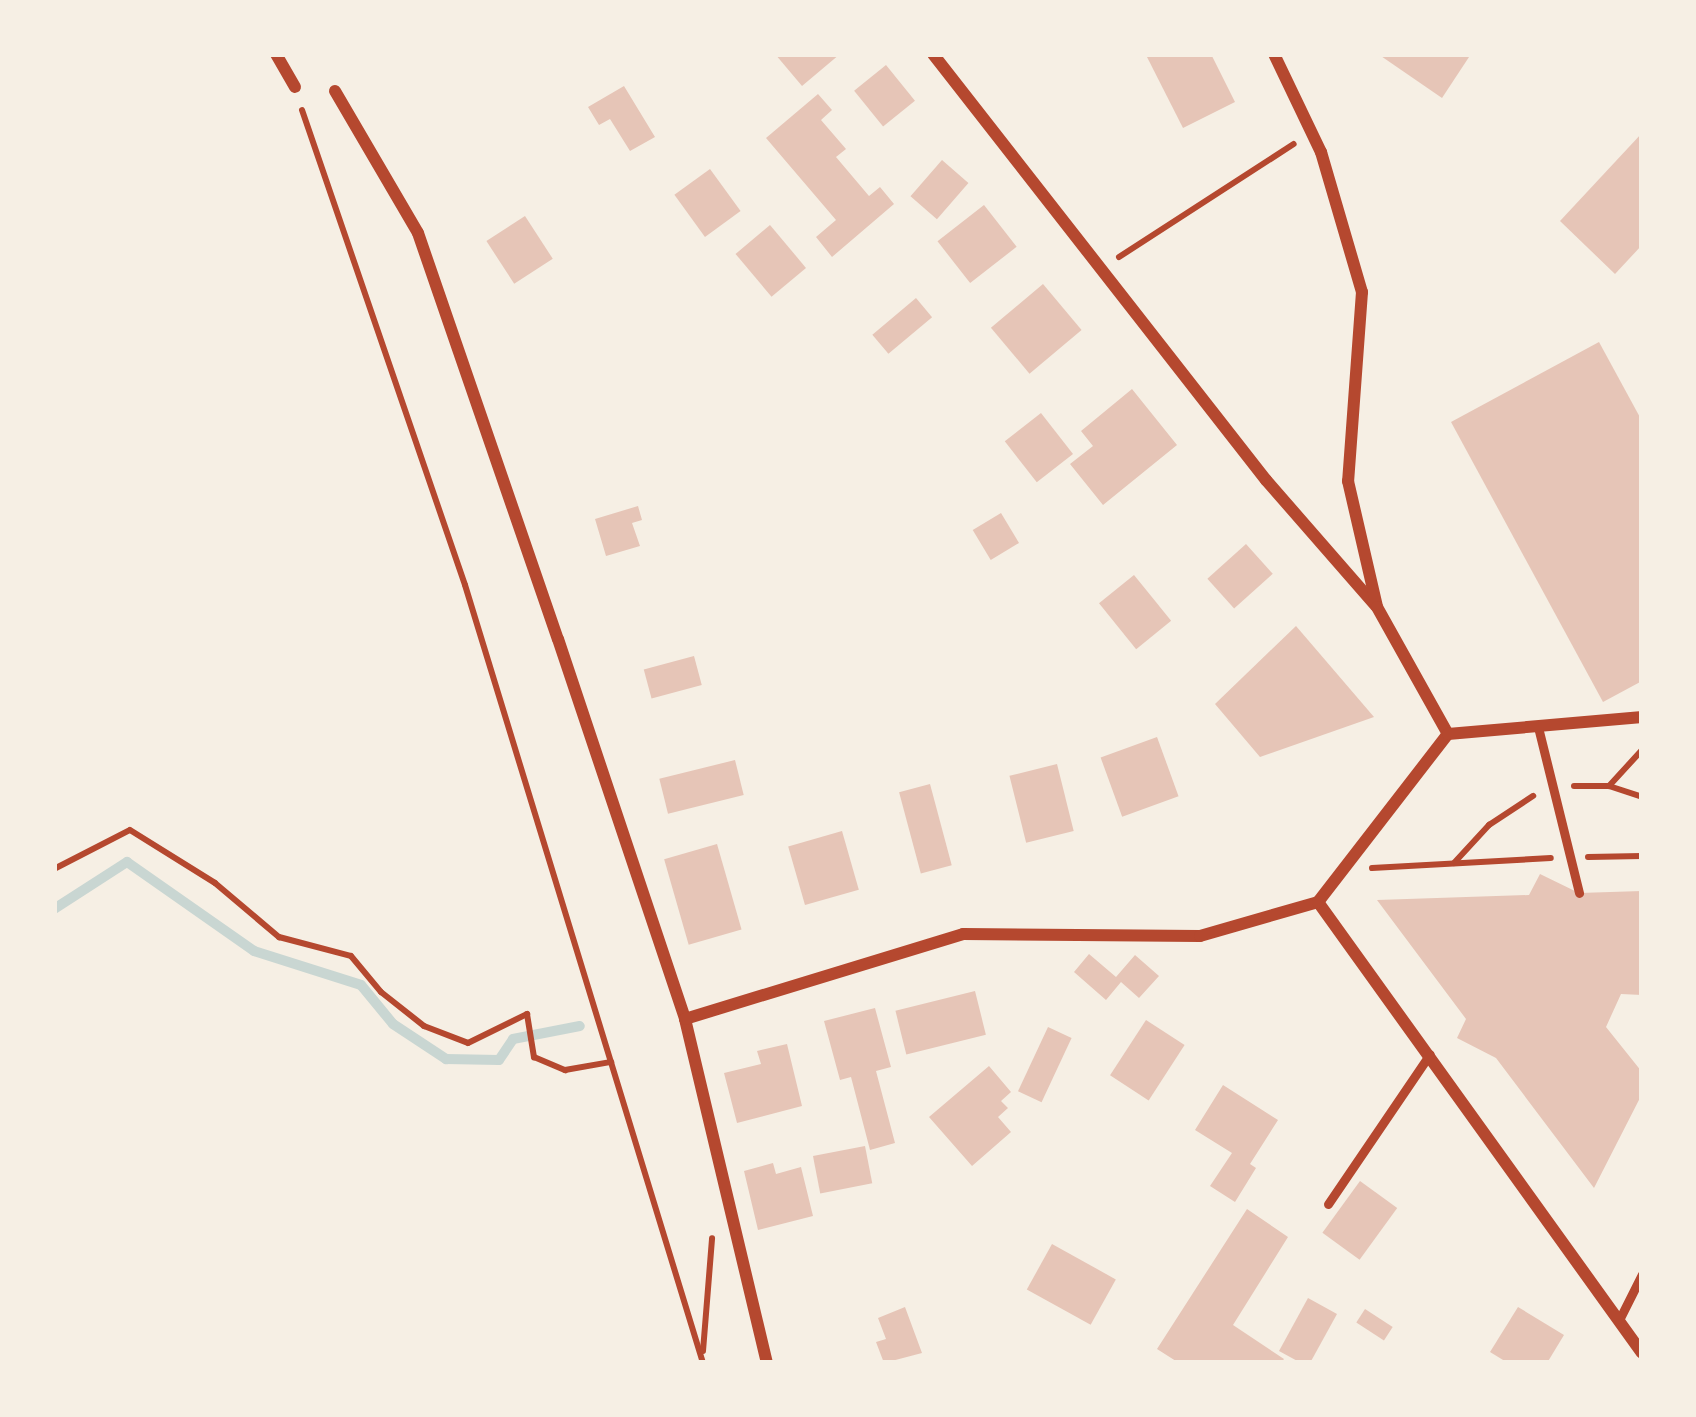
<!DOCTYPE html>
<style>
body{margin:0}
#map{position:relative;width:1696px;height:1417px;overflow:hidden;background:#f6efe4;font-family:Commissioner,sans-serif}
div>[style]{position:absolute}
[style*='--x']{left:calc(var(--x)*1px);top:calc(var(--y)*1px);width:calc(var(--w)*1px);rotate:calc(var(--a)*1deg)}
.stream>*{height:10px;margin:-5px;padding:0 5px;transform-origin:5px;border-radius:5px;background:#c9d6d2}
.building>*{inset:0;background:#e6c5b7;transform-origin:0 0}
.path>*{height:6px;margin:-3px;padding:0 3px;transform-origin:3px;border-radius:3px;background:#b5482f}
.service>*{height:9px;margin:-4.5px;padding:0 4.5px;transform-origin:4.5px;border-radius:4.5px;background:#b5482f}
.minor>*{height:12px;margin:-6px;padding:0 6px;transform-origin:6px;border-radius:6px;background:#b5482f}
span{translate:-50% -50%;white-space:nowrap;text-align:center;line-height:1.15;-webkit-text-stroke:10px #f6efe4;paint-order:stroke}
.frame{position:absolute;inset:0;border:57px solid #f6efe4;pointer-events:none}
</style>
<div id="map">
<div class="stream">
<div style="--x:54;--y:909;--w:87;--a:-32.8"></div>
<div style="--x:127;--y:862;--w:155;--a:35"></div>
<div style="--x:254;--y:951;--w:112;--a:17.6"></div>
<div style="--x:361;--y:985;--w:50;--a:50.6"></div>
<div style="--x:393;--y:1024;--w:64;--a:33.4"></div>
<div style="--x:446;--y:1059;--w:53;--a:1.1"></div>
<div style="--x:499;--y:1060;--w:25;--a:-56"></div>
<div style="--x:513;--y:1039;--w:68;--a:-11"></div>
</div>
<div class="building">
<div style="clip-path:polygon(775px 54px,840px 54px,802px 86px)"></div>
<div style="clip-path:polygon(1154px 54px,1211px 54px,1235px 102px,1183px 128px,1147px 57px)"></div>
<div style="clip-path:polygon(1378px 54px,1471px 54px,1442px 98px)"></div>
<div style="left:886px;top:65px;width:46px;height:41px;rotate:51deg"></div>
<div style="clip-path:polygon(624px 86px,655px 137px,630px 151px,610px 119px,599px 125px,588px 107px)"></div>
<div style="clip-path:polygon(818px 94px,832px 110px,821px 120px,846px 149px,836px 157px,869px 196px,880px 187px,894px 204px,832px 257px,816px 237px,836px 220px,766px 138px)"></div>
<div style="clip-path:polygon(1642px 133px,1642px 245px,1615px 274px,1560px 221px)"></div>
<div style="left:942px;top:160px;width:35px;height:48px;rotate:41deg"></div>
<div style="left:710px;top:169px;width:52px;height:44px;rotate:54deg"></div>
<div style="left:984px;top:205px;width:53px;height:59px;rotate:52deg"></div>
<div style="left:525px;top:216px;width:51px;height:46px;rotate:57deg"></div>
<div style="left:770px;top:225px;width:56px;height:45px;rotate:50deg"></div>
<div style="left:1043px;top:284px;width:60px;height:68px;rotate:50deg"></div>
<div style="left:916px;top:298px;width:25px;height:57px;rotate:50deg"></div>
<div style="clip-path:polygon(1599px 342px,1642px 421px,1642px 681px,1603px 702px,1451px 422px)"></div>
<div style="clip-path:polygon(1132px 389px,1177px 445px,1103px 505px,1070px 464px,1093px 446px,1081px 431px)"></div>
<div style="left:1041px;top:413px;width:52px;height:46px;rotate:52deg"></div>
<div style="clip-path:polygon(638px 506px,642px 520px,632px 523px,640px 546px,606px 556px,595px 519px)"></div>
<div style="left:1001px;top:513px;width:35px;height:33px;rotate:59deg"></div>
<div style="left:1246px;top:544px;width:40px;height:52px;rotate:48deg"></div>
<div style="left:1134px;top:575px;width:59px;height:45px;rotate:51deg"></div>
<div style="clip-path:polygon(1296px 626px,1374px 717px,1260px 757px,1215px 704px)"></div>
<div style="left:694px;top:656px;width:30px;height:52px;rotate:75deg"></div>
<div style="left:1157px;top:737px;width:63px;height:60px;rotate:70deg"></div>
<div style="left:735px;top:760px;width:36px;height:78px;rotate:76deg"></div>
<div style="left:1057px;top:764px;width:69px;height:49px;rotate:76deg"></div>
<div style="left:930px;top:784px;width:84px;height:32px;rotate:75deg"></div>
<div style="left:842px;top:831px;width:61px;height:56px;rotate:74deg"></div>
<div style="left:717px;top:844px;width:89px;height:55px;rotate:74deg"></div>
<div style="clip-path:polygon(1540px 874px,1579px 893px,1642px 891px,1642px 995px,1621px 994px,1606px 1027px,1642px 1072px,1642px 1094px,1594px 1188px,1496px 1058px,1457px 1038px,1466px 1019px,1377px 900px,1529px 895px)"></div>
<div style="clip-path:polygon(1089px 954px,1116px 977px,1135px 955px,1159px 976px,1139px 998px,1121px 982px,1106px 1000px,1074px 972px)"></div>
<div style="left:975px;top:991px;width:45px;height:82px;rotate:76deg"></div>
<div style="clip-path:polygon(875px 1008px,891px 1067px,876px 1071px,895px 1143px,870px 1150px,851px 1077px,840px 1080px,824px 1021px)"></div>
<div style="left:1146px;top:1020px;width:46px;height:66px;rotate:33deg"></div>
<div style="left:1048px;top:1027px;width:26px;height:71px;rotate:25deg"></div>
<div style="clip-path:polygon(787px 1044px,802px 1106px,737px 1123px,724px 1073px,761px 1064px,757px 1051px)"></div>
<div style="clip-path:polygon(989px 1066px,1011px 1092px,1001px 1101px,1008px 1108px,998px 1117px,1011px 1132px,972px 1166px,929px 1117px)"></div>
<div style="clip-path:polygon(1223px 1085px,1278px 1120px,1250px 1164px,1256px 1168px,1235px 1202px,1210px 1186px,1232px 1153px,1195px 1130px)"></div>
<div style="left:865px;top:1146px;width:38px;height:53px;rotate:79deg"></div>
<div style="clip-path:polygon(773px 1163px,776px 1174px,801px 1167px,813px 1216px,758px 1230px,744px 1171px)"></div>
<div style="left:1360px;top:1181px;width:46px;height:64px;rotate:36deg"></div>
<div style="clip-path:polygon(1247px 1209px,1288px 1237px,1233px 1325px,1284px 1359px,1281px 1363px,1179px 1363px,1157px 1349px)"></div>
<div style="left:1052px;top:1244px;width:73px;height:52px;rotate:29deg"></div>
<div style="clip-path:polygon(1308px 1298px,1337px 1314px,1310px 1363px,1301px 1363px,1279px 1351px)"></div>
<div style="clip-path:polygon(905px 1307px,922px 1353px,884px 1363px,876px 1342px,886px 1339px,878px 1318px)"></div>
<div style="clip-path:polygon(1518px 1307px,1564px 1335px,1547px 1363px,1508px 1363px,1490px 1352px)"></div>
<div style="left:1365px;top:1309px;width:33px;height:16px;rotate:33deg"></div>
</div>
<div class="path">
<div style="--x:302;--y:110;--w:502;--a:71.06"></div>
<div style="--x:465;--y:585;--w:814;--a:72.99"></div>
<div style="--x:1119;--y:257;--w:208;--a:-32.9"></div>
<div style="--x:1574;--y:786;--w:35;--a:0"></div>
<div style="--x:1609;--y:786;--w:35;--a:18"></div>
<div style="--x:1609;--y:786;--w:49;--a:-47.5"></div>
<div style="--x:1588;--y:857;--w:54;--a:-1.1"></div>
<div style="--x:1454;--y:863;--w:52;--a:-47.4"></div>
<div style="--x:1489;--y:825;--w:53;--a:-33.4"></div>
<div style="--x:1372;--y:868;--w:179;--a:-3.2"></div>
<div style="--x:54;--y:869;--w:85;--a:-27.2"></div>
<div style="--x:130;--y:830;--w:100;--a:31.9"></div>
<div style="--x:215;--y:883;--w:84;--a:40.2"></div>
<div style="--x:279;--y:937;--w:74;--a:14.8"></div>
<div style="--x:351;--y:956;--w:47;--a:50.2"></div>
<div style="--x:381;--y:992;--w:55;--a:38.3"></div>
<div style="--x:424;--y:1026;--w:47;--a:21.1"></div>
<div style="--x:468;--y:1043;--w:66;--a:-26.2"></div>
<div style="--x:527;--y:1014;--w:44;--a:80.8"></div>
<div style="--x:534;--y:1057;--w:34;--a:23"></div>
<div style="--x:565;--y:1070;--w:47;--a:-9.9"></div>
<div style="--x:703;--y:1351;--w:113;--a:-85.4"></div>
</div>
<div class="service">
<div style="--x:1538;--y:727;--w:171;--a:76.1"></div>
<div style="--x:1328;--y:1204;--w:181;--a:-55.8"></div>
<div style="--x:1619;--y:1320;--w:51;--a:-63.4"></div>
</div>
<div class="minor">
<div style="--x:276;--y:54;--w:38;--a:60"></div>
<div style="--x:933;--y:54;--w:541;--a:51.99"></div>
<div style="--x:1266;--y:480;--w:167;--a:48.9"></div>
<div style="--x:1274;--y:54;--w:109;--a:64.4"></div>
<div style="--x:1321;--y:152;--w:146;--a:73.7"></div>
<div style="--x:1362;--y:292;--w:190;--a:94.2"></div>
<div style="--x:1348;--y:481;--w:129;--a:77"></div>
<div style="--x:1377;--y:607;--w:145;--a:60.8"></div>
<div style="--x:335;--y:91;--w:164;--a:59.7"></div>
<div style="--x:418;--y:233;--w:429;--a:71"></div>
<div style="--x:558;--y:639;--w:401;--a:71.5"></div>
<div style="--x:685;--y:1019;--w:354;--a:76.6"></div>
<div style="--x:1318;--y:902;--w:555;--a:54.31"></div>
<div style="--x:685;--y:1019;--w:291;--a:-17"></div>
<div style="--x:963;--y:934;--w:237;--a:0.5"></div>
<div style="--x:1200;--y:936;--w:123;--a:-16.1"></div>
<div style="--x:1318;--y:902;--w:212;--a:-52.3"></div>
<div style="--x:1448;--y:734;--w:195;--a:-5"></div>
</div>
<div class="frame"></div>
</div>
